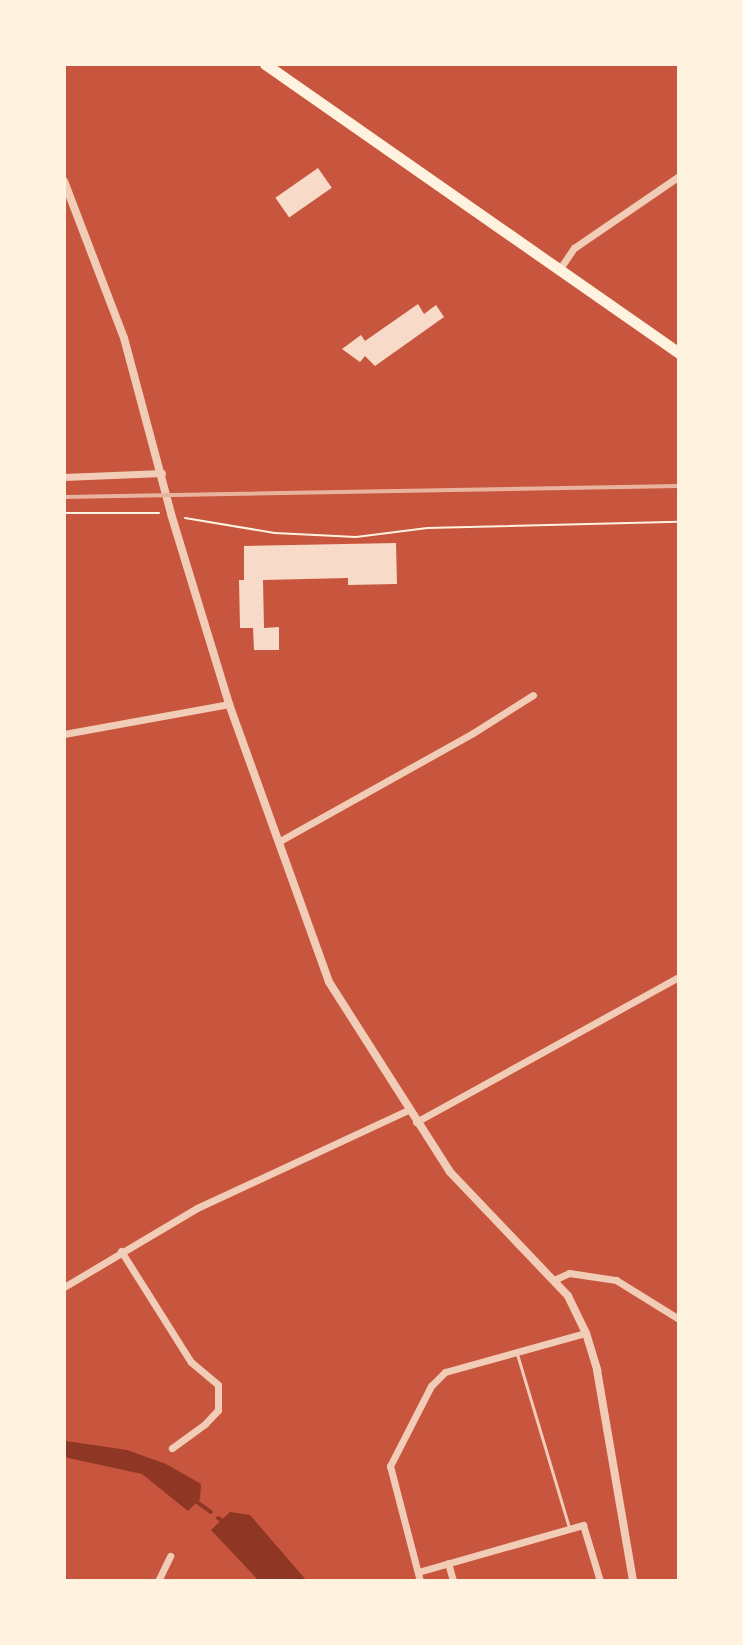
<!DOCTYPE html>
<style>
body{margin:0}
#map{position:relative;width:743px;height:1645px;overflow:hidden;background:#c8553d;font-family:"Fira Sans",sans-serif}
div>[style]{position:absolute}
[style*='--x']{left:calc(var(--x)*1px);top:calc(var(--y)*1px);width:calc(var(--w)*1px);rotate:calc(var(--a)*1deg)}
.water>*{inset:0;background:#8f3625}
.stream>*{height:4px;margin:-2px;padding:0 2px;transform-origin:2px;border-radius:2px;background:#8f3625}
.building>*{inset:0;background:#f7dbc8;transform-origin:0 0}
.path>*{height:2px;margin:-1px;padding:0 1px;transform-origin:1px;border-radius:1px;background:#fff3e0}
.service>*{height:3px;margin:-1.5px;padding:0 1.5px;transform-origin:1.5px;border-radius:1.5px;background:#f1ccb7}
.minor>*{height:7px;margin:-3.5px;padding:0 3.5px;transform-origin:3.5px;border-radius:3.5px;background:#f1ccb7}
.tertiary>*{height:8px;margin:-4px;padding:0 4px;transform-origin:4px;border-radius:4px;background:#f1ccb7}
.primary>*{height:11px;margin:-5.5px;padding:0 5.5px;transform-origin:5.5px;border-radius:5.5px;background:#fff3e0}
.rail>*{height:4px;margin:-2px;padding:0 2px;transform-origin:2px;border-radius:2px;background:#e9b49f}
span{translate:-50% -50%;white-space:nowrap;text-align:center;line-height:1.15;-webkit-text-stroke:6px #fff3e0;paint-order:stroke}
.frame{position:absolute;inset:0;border:66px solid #fff3e0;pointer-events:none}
</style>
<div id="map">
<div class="water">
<div style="clip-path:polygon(66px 1441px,127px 1450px,166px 1464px,201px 1484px,200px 1499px,188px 1511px,142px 1474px,64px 1457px)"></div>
<div style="clip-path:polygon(230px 1512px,250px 1515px,307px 1581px,259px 1581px,211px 1530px)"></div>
</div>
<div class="stream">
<div style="--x:197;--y:1502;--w:17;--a:36"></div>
<div style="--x:218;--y:1518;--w:4;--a:34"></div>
</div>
<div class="building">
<div style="left:318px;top:168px;width:24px;height:52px;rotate:55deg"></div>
<div style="clip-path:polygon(418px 304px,424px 314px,436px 305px,444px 317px,375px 366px,365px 356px,360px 362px,342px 349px,361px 335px,365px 341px)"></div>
<div style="clip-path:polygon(396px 543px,397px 584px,348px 585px,348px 578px,263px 580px,264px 628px,279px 627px,279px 650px,254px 650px,253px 628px,240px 628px,239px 580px,244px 580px,244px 546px)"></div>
</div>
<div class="path">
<div style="--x:64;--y:513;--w:95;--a:0"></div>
<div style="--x:185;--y:518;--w:91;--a:9.5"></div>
<div style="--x:275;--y:533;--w:81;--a:2.8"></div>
<div style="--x:356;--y:537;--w:72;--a:-7.2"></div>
<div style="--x:427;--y:528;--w:252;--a:-1.4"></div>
</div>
<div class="service">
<div style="--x:517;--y:1354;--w:181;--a:73.3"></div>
</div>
<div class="minor">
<div style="--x:559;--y:270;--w:27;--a:-56"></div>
<div style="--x:574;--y:248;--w:127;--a:-34.4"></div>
<div style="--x:64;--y:477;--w:98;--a:-2.3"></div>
<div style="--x:64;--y:734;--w:168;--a:-10.3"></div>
<div style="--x:278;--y:842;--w:223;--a:-29.2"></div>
<div style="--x:473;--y:733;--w:71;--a:-32.3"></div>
<div style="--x:416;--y:1122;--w:300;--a:-28.9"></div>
<div style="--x:121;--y:1251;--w:131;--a:57.8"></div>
<div style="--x:191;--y:1362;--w:35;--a:40"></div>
<div style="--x:218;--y:1385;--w:25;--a:90"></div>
<div style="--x:218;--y:1410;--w:19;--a:133"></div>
<div style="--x:205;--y:1424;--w:41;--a:144"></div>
<div style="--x:554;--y:1280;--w:17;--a:-25"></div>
<div style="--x:569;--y:1273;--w:48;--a:8.5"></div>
<div style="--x:616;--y:1280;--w:74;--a:31.8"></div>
<div style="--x:64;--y:1287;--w:155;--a:-30.7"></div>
<div style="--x:197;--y:1208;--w:233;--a:-24.9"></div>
<div style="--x:448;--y:1563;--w:19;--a:74"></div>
<div style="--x:418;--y:1572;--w:172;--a:-15.9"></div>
<div style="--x:583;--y:1525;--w:59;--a:73.1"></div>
<div style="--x:158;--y:1581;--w:28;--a:-64"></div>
<div style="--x:420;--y:1581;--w:119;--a:-104.6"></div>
<div style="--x:390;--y:1466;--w:90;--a:-62.9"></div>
<div style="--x:431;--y:1386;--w:20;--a:-45"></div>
<div style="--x:445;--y:1372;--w:146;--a:-15.5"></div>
</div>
<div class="tertiary">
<div style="--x:64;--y:181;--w:168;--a:69.1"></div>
<div style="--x:124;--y:338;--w:182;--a:75"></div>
<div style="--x:171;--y:514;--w:199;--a:73"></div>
<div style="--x:229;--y:704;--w:295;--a:70.2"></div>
<div style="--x:329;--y:982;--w:225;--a:57.5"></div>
<div style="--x:450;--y:1172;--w:171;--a:46.4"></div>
<div style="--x:568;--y:1296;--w:41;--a:64.1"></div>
<div style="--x:586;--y:1333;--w:39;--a:73"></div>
<div style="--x:597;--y:1370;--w:214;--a:80.3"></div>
</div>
<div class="primary">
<div style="--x:265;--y:64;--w:505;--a:34.92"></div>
</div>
<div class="rail">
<div style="--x:64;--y:497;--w:615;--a:-1.02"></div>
</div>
<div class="frame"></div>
</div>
